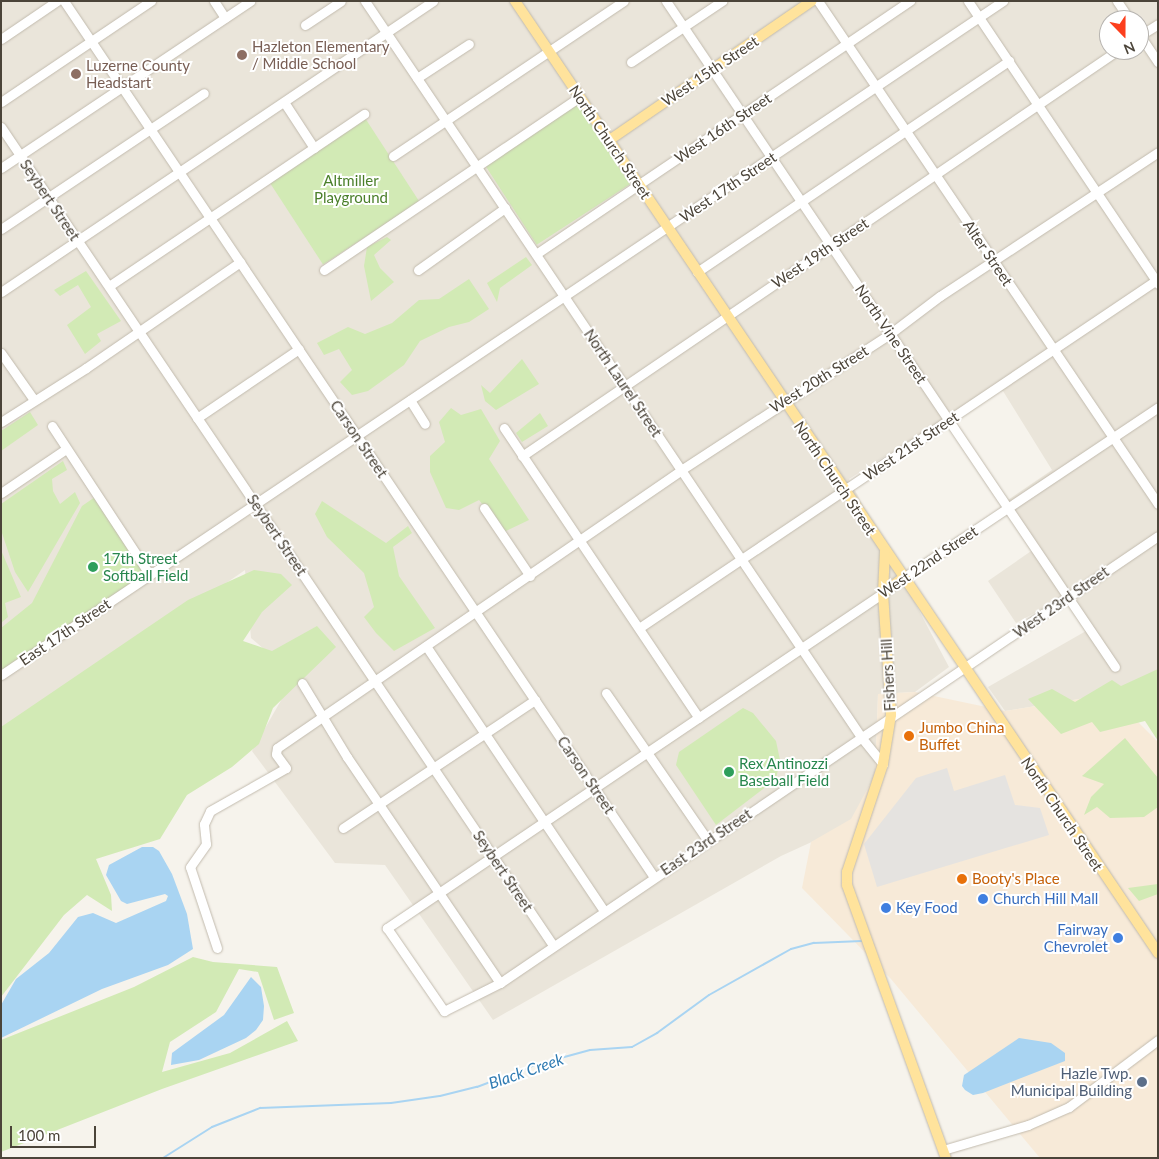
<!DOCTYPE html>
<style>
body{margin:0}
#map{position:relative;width:1159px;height:1159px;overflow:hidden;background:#f6f3ec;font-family:Lato,sans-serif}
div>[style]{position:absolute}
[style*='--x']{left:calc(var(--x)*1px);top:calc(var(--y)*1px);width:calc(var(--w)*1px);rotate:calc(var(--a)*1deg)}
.residential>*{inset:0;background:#eae5da}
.commercial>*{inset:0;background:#f7ead8}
.green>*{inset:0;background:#d2eab5;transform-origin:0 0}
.parking>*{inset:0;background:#e5e3e0}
.water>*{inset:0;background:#a9d4f2}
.stream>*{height:2px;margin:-1px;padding:0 1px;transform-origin:1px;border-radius:1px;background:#a9d4f2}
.roads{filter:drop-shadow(0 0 1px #c2bbae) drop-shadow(0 0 1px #c2bbae)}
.minor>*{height:9px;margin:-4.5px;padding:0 4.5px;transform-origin:4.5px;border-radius:4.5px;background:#fff}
.major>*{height:10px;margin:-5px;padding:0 5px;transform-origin:5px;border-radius:5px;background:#ffe39c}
.dots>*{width:14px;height:14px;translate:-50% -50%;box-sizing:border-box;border:2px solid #fff;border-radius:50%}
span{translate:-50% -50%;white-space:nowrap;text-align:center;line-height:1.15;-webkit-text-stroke:4px #fff;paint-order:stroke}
.education-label{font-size:15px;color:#785e54}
.left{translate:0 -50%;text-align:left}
.street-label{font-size:15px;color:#4b4439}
.park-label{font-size:15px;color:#4a7f2a}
.leisure-label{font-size:15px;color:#27864d}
.food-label{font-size:15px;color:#c56008}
.shop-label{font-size:15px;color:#366cbe}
.right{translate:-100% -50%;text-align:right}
.service-label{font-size:15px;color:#4e5e75}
.water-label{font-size:16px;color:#2e7ab2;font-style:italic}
.frame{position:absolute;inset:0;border:2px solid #4b4439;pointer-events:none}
.north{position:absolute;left:1099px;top:10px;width:50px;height:50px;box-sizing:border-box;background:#fff;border:1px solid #b7b4b0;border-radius:50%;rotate:158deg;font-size:14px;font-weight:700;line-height:20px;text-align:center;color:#4b4439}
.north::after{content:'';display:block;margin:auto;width:18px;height:22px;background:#fc3f1d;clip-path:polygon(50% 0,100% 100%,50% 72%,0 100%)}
.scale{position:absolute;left:10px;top:1126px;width:86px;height:22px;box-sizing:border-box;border:2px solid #4b4439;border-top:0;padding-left:6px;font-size:15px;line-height:18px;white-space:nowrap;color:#4b4439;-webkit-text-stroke:4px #fff;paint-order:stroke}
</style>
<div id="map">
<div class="residential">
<div style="clip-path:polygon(evenodd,1px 1px,1158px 1px,1158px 674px,1110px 694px,1005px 711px,988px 687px,1086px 631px,1064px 597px,1016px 623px,988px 581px,1037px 547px,1005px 502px,1052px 470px,1003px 391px,980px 396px,849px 479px,949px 667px,915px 692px,878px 694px,875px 775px,851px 824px,781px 856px,493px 1020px,385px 865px,335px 863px,252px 751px,311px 648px,272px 656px,251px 638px,245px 570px,1px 740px,1px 1px,1109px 20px,1139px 20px,1139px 50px,1109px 50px,1109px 20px)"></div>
</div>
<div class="commercial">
<div style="clip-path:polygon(915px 692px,1005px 711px,1110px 694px,1158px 742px,1158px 1158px,1040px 1158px,891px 979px,802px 888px,811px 842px,851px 819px,875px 775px,878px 694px)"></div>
</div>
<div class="green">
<div style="left:577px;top:103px;width:97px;height:111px;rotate:57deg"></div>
<div style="left:365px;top:118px;width:100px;height:115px;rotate:57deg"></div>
<div style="clip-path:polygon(387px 237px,391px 240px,374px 255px,380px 268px,394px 282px,371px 301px,364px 266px,367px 247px)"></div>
<div style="clip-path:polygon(526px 257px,532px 265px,500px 288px,497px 302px,487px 283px)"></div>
<div style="clip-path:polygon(86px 271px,121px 321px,97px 334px,101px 341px,85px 354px,67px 325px,91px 307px,78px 285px,60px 296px,54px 290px)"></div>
<div style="clip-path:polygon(469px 279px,489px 309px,469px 322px,449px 327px,420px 341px,404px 365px,368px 391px,352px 395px,340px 382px,352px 370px,339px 349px,324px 355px,317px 343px,348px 327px,365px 334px,392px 323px,419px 300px,439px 299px)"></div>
<div style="clip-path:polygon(522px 359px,539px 384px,496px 410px,485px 401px,481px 385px,490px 393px)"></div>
<div style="clip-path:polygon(451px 408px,461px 415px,481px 409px,500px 441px,489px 459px,529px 520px,504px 532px,479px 500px,459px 510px,446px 508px,430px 472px,430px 456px,445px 442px,439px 422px)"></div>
<div style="clip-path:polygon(30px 412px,38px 425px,1px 451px,1px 431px)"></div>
<div style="clip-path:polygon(540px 413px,548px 426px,522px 442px,516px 433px)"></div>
<div style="clip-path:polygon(63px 461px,67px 470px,52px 479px,53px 491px,60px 504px,75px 492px,80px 503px,28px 592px,15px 572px,1px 530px,1px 504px)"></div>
<div style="clip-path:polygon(95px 497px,146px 574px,1px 671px,1px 628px,32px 603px,82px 506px)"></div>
<div style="clip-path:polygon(322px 501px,386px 543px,408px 526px,412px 533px,393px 547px,399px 576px,435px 628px,394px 651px,376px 633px,364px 617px,374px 607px,364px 573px,327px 537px,315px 514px)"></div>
<div style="clip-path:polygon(1px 550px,21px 597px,5px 603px,8px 617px,1px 623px)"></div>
<div style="clip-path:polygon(254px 570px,281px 574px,292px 585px,262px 612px,243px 641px,272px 651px,317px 626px,336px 647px,273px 708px,259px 744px,232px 767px,187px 795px,160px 839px,96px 859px,111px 895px,112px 911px,87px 895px,64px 915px,1px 997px,1px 727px,188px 600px)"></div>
<div style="clip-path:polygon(1158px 669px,1158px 741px,1145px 721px,1100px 732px,1092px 722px,1061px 734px,1028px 699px,1052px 689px,1075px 702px,1112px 680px,1121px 686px)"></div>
<div style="clip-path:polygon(743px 708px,753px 713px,776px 741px,780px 760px,776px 779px,716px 825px,676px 765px,679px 752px)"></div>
<div style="clip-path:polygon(1125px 738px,1158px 778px,1158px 807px,1144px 817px,1110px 818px,1097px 807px,1084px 815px,1091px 797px,1104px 784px,1082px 776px)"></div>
<div style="clip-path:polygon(1158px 884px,1158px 894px,1139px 901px,1128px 888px)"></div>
<div style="clip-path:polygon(193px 957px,213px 962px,277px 967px,294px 1013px,274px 1020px,258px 972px,239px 969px,216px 1012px,170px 1042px,162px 1072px,230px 1053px,287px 1021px,298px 1041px,162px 1089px,1px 1152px,1px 1040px,134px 987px)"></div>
</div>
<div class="parking">
<div style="clip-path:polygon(947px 768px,954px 791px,1005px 775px,1015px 805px,1040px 808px,1049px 835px,877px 887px,864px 844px,916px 778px)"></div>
</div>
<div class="water">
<div style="clip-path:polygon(142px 847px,153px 847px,159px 851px,172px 874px,187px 914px,193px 949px,168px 965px,102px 989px,1px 1038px,1px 1005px,16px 979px,49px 953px,78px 917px,93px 913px,116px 923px,166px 901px,168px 896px,165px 894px,127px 904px,121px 901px,106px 875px,109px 865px)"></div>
<div style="clip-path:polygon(251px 977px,261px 987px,264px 1006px,263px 1020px,256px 1030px,246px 1038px,199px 1060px,171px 1065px,172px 1053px,224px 1015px)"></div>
<div style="clip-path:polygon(1019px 1038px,1051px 1043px,1065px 1053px,1065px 1061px,983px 1093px,973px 1095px,965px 1090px,962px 1086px,964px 1075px)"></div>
</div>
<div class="stream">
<div style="--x:163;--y:1158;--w:58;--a:-32.3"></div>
<div style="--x:212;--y:1127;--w:52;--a:-21.6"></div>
<div style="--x:260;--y:1108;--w:131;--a:-2.2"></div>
<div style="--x:391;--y:1103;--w:49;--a:-8.1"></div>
<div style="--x:440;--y:1096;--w:38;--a:-14"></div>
<div style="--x:477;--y:1087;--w:62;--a:-20.8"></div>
<div style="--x:535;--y:1065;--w:57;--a:-15.3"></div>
<div style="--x:590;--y:1050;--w:42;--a:-4.1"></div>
<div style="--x:632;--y:1047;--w:29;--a:-29"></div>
<div style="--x:657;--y:1033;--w:64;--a:-36.2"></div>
<div style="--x:709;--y:995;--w:94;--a:-29.3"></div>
<div style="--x:791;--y:949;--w:24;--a:-15"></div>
<div style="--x:814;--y:943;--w:48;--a:-2.4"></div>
</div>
<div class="roads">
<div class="minor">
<div style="--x:64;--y:1;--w:1056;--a:56.04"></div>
<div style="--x:214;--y:1;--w:20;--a:57"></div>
<div style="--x:365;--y:1;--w:888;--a:56.02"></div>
<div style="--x:861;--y:737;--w:35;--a:51"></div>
<div style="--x:666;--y:1;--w:803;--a:56.01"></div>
<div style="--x:818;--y:1;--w:607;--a:55.94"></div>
<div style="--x:968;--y:1;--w:341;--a:56.1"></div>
<div style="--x:1117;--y:1;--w:23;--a:56"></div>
<div style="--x:305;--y:25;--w:43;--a:-33.7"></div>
<div style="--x:1139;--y:34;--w:34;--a:56"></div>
<div style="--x:1139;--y:36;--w:22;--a:-32"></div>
<div style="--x:1;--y:39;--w:68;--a:-34.2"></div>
<div style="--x:631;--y:62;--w:110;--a:-33.8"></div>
<div style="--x:417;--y:78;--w:62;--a:-33.2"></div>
<div style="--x:1;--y:102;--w:181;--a:-34"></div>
<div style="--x:284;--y:102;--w:55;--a:56.9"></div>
<div style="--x:1;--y:127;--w:985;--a:56"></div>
<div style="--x:393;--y:156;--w:278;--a:-33.9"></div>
<div style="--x:1;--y:168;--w:300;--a:-33.8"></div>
<div style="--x:1;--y:229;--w:244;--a:-33.8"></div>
<div style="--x:536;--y:254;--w:452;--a:-34.1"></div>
<div style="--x:324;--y:270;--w:309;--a:-34.1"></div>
<div style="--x:418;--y:270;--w:107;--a:-35.5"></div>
<div style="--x:697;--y:272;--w:377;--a:-34.1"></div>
<div style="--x:109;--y:286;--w:308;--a:-34"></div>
<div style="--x:1;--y:292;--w:521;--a:-33.96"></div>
<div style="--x:1;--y:353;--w:57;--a:54.9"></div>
<div style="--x:410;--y:400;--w:28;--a:58"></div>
<div style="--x:197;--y:418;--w:123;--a:-34.1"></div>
<div style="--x:1;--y:422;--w:101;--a:-32.4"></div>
<div style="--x:86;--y:368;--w:187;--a:-34.5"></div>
<div style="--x:52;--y:426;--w:178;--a:56.7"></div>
<div style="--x:504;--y:428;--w:349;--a:56.1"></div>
<div style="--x:522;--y:456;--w:721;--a:-34.26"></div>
<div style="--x:1;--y:493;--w:78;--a:-34.1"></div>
<div style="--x:484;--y:508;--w:82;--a:55.9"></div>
<div style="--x:903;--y:578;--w:307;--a:-33.8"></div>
<div style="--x:883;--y:593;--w:599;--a:145.96"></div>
<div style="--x:387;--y:928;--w:101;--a:55.5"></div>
<div style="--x:444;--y:1011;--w:63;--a:-26.6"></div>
<div style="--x:500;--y:983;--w:795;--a:-34.19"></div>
<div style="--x:639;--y:628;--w:625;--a:-33.92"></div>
<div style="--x:426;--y:646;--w:319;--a:56.1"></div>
<div style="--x:1;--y:675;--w:1208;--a:-33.93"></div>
<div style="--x:302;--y:683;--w:87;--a:58.7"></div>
<div style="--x:347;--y:757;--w:273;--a:55.9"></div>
<div style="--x:606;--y:693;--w:180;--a:55.4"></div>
<div style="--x:343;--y:828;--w:231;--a:-33.7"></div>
<div style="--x:217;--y:948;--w:85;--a:-108.4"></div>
<div style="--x:190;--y:867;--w:28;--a:-55"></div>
<div style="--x:206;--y:844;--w:20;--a:-96"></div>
<div style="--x:204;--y:824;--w:14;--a:-65"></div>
<div style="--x:210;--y:811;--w:87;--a:-29.5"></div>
<div style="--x:286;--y:768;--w:17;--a:-126"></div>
<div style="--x:276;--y:754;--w:6;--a:-81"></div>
<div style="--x:277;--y:748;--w:490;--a:-34.5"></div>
<div style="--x:681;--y:470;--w:251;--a:-33.1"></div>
<div style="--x:891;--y:333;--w:61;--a:-37.1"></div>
<div style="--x:940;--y:296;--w:261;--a:-33.4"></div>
<div style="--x:943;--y:1150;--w:89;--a:-16.4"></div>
<div style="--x:1028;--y:1125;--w:45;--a:-23.7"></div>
<div style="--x:1069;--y:1107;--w:111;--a:-37"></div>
</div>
<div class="major">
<div style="--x:515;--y:1;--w:1149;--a:55.96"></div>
<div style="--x:608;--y:141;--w:247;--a:-34.5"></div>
<div style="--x:885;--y:551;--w:42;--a:92.7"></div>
<div style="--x:883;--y:593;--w:122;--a:86.2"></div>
<div style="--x:891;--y:715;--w:50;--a:99.3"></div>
<div style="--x:883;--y:764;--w:114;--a:108.4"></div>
<div style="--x:847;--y:872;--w:13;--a:90"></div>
<div style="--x:847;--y:885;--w:290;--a:70.1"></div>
<div style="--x:883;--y:593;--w:25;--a:-37"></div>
</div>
</div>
<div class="dots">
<div style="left:242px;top:55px;background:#8d6e63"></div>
<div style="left:76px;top:74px;background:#8d6e63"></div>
<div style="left:93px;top:567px;background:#2e9e5b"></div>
<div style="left:909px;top:736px;background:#e8710a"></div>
<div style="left:729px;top:772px;background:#2e9e5b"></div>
<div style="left:962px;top:879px;background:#e8710a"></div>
<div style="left:983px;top:899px;background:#3f7fe0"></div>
<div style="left:886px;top:908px;background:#3f7fe0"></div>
<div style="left:1118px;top:938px;background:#3f7fe0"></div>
<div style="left:1142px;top:1082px;background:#5c6f8a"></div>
</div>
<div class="education-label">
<span class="left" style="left:252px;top:55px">Hazleton Elementary<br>/ Middle School</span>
<span class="left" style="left:86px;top:74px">Luzerne County<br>Headstart</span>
</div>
<div class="street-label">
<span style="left:710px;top:71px;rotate:-34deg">West 15th Street</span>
<span style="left:723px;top:128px;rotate:-34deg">West 16th Street</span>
<span style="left:610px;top:142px;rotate:56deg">North Church Street</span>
<span style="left:728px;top:187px;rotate:-34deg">West 17th Street</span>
<span style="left:50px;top:200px;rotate:56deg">Seybert Street</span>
<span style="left:820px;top:253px;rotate:-34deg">West 19th Street</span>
<span style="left:988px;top:253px;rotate:56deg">Alter Street</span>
<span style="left:891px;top:334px;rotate:56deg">North Vine Street</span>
<span style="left:819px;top:379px;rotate:-32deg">West 20th Street</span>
<span style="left:623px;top:383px;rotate:56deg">North Laurel Street</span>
<span style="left:359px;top:439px;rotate:56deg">Carson Street</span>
<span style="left:911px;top:446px;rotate:-34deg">West 21st Street</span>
<span style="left:835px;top:478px;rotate:56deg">North Church Street</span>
<span style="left:277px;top:535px;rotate:56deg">Seybert Street</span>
<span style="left:928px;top:562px;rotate:-34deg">West 22nd Street</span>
<span style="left:1061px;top:602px;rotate:-35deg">West 23rd Street</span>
<span style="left:65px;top:632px;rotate:-34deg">East 17th Street</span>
<span style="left:888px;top:675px;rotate:-93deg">Fishers Hill</span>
<span style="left:586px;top:775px;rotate:56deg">Carson Street</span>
<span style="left:1062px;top:814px;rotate:56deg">North Church Street</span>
<span style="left:706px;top:842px;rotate:-34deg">East 23rd Street</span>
<span style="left:503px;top:871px;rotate:56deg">Seybert Street</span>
</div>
<div class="park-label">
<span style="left:351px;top:189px">Altmiller<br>Playground</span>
</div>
<div class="leisure-label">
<span class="left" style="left:103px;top:567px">17th Street<br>Softball Field</span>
<span class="left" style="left:739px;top:772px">Rex Antinozzi<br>Baseball Field</span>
</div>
<div class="food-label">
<span class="left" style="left:919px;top:736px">Jumbo China<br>Buffet</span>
<span class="left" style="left:972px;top:879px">Booty's Place</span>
</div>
<div class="shop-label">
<span class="left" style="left:993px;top:899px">Church Hill Mall</span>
<span class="left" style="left:896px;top:908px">Key Food</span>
<span class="right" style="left:1108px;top:938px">Fairway<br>Chevrolet</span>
</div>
<div class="service-label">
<span class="right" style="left:1132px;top:1082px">Hazle Twp.<br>Municipal Building</span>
</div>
<div class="water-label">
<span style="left:526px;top:1071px;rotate:-19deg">Black Creek</span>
</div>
<div class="frame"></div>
<div class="north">N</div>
<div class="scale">100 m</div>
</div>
